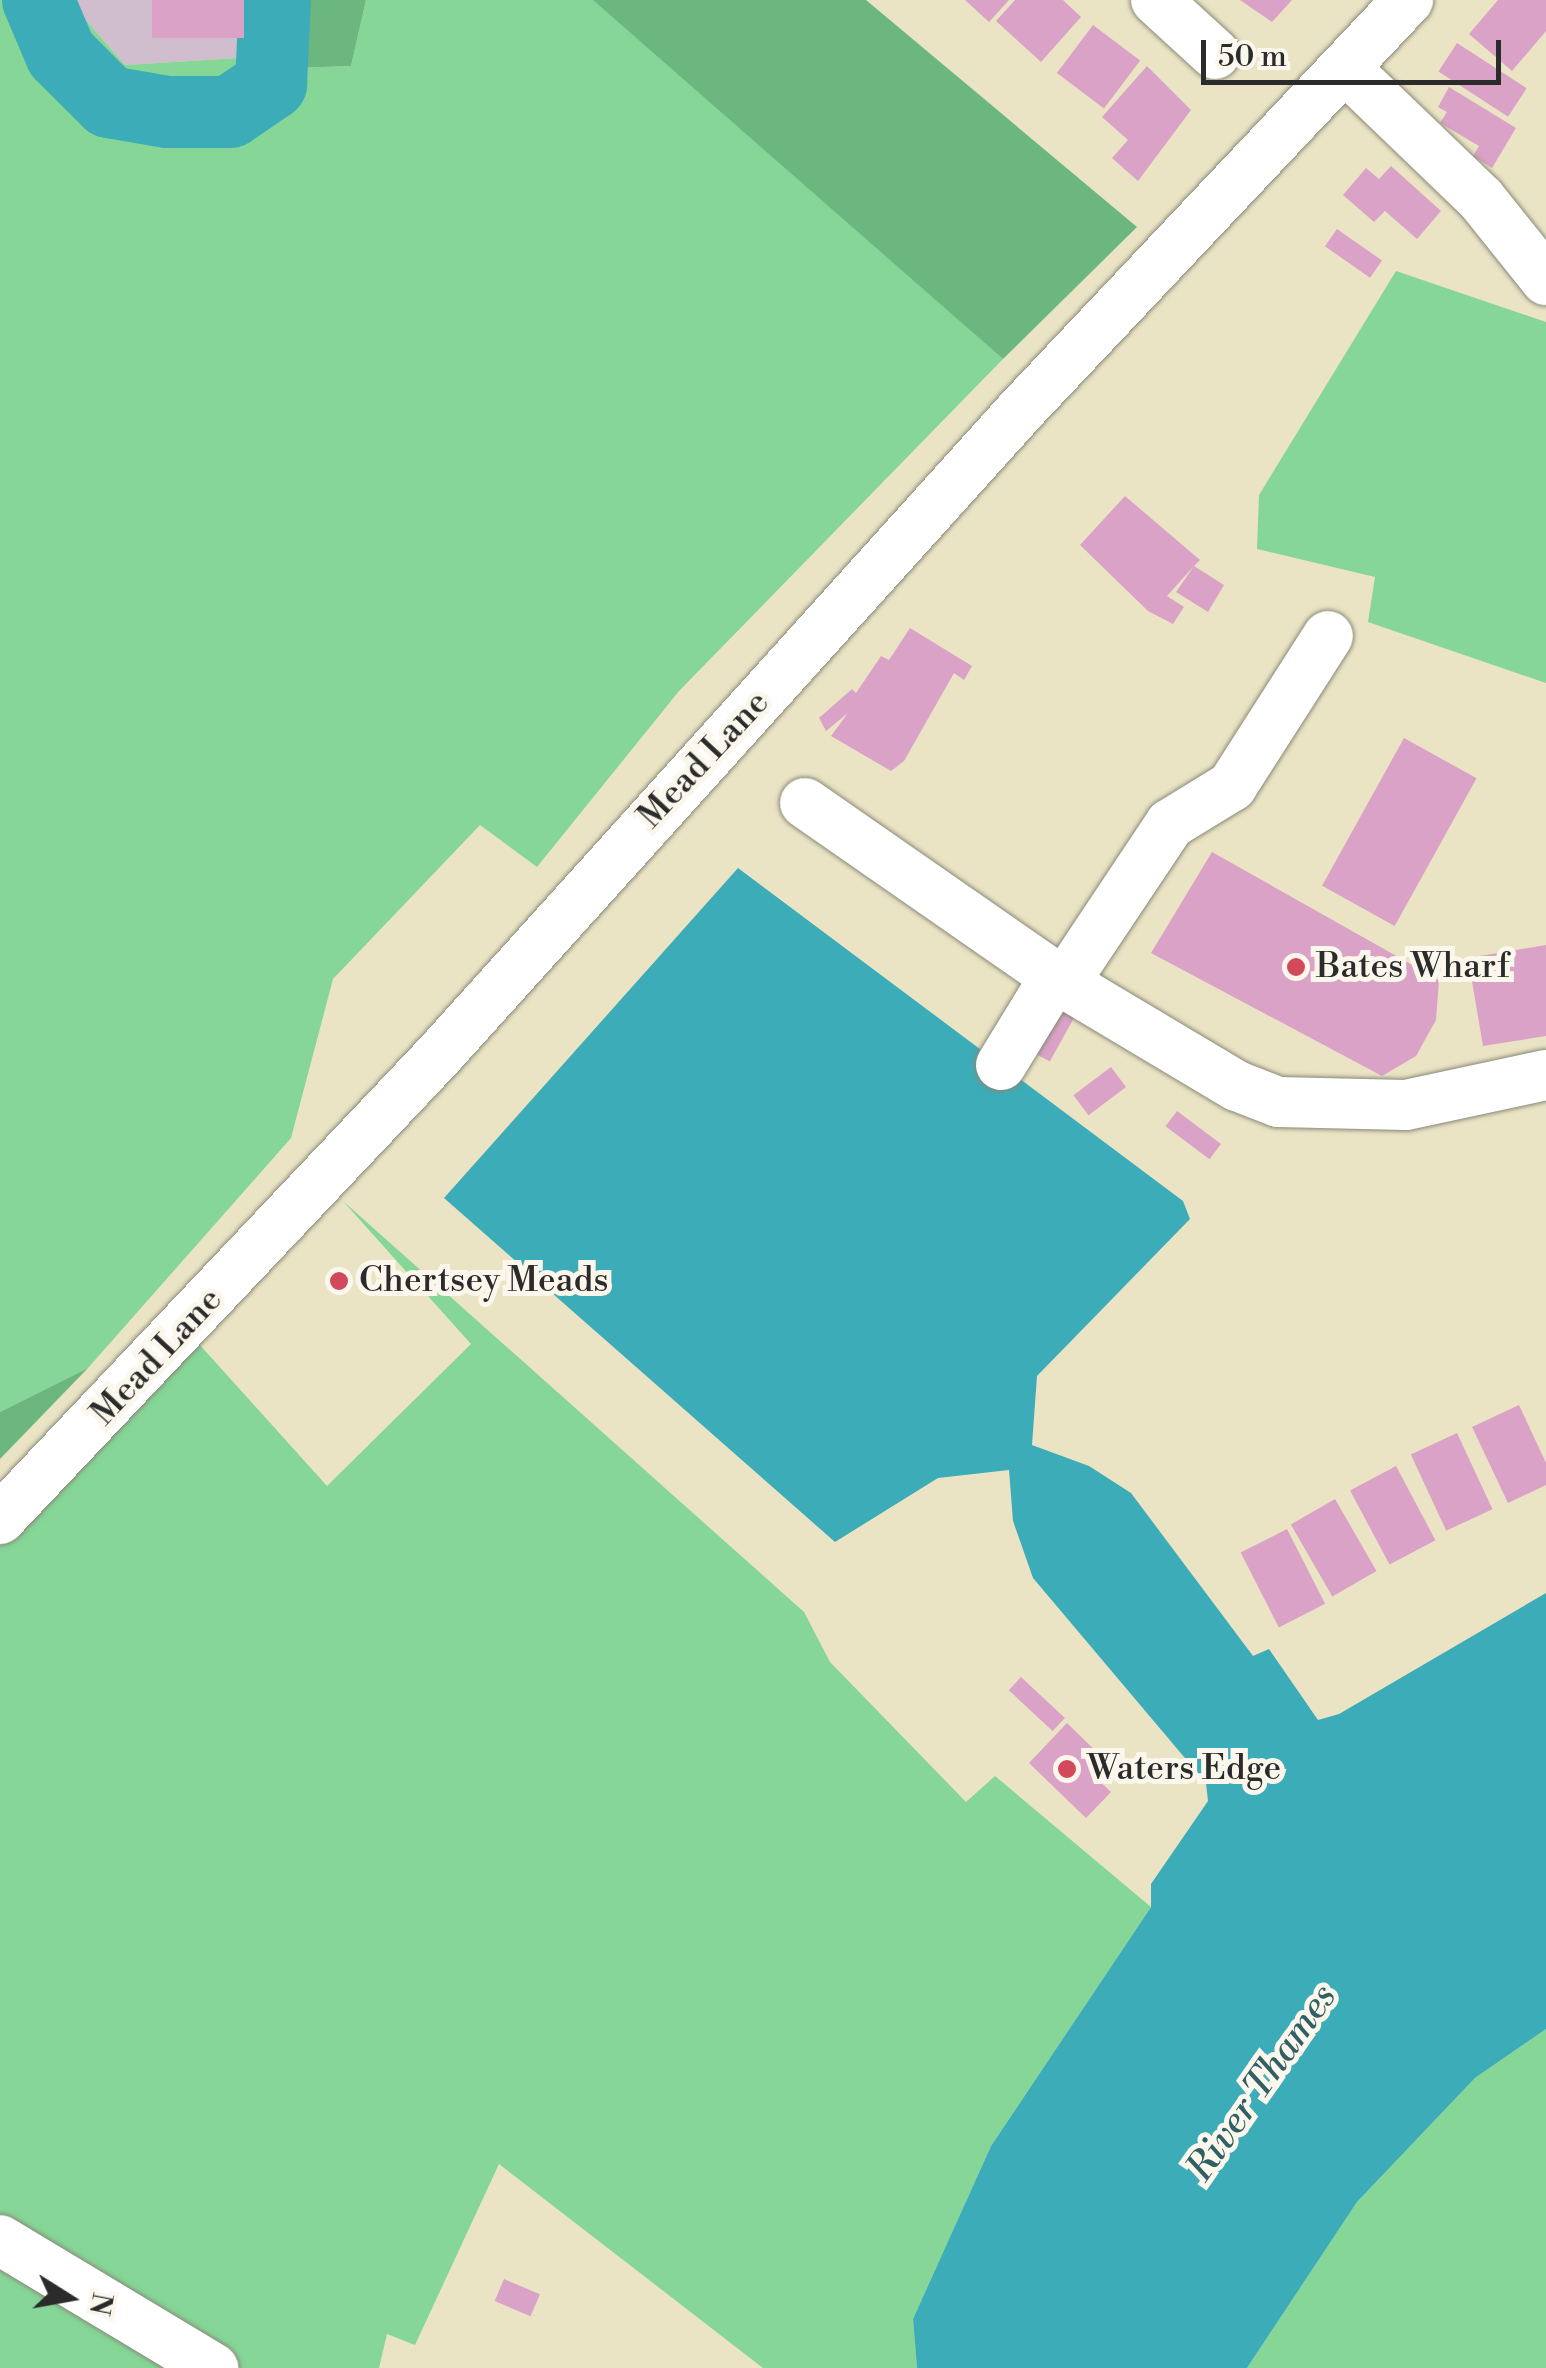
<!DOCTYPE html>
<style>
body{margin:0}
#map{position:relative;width:1546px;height:2368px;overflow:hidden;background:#eae4c5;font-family:"Libre Bodoni",serif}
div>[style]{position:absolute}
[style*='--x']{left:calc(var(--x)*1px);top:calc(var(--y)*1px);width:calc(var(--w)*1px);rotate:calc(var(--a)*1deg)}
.industrial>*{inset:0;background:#d0bdcd}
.green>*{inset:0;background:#85d697}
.forest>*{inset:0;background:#6cb780}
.water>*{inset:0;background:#3cacb8}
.river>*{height:72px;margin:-36px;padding:0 36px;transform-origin:36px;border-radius:36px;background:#3cacb8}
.building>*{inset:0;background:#daa2c6;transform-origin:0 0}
.roads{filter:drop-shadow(0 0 2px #8a8878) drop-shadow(0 0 2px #8a8878)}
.minor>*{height:50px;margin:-25px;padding:0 25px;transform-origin:25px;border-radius:25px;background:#fff}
.dots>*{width:28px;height:28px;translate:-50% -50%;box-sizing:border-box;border:5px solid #fbf7ec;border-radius:50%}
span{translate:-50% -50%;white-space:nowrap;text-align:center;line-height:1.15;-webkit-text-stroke:10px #fbf7ec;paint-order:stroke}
.street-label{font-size:35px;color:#2b2b2b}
.poi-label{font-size:35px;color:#2b2b2b}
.left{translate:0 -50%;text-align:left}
.water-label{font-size:38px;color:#325f63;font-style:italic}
.north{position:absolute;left:20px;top:2248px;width:100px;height:100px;-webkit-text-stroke:8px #fbf7ec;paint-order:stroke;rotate:101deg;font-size:28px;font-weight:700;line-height:40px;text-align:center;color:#2b2b2b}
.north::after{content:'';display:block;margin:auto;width:35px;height:45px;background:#2b2b2b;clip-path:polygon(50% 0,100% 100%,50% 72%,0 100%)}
.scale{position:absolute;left:1201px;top:40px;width:300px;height:45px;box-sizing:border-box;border:5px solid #2b2b2b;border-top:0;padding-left:12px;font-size:30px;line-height:35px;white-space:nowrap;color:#2b2b2b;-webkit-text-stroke:8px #fbf7ec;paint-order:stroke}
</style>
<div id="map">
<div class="industrial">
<div style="clip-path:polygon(68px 0,259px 0,254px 57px,125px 65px)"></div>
</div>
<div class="green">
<div style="clip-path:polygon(0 0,68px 0,125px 65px,254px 57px,294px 68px,351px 66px,366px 0,597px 0,1003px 359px,679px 691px,537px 867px,480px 825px,333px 979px,291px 1138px,88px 1368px,0 1412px)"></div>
<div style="clip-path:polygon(1396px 271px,1546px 322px,1546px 683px,1368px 622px,1375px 577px,1257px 549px,1259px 495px)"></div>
<div style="clip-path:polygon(343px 1201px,804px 1612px,830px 1662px,966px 1802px,995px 1776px,1151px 1907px,991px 2146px,913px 2319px,917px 2368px,763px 2368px,499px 2164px,415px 2345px,387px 2334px,379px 2368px,238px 2368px,0 2223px,0 1545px,199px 1344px,327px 1486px,471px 1344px)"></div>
<div style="clip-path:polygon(1546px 2029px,1546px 2368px,1247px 2368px,1357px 2202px,1475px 2078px)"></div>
<div style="clip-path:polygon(0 2268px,171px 2368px,0 2368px)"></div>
</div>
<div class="forest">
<div style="clip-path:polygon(259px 0,366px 0,351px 66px,294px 68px,254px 57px)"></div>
<div style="clip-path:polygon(593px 0,866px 0,1137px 227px,1003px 359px)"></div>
<div style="clip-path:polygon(88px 1368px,0 1459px,0 1412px)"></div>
</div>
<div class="water">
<div style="clip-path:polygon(738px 868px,1183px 1201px,1190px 1219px,1037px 1376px,1032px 1445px,1089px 1466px,1131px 1493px,1253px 1656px,1269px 1649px,1318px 1720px,1339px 1714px,1546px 1593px,1546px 2029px,1475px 2078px,1357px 2202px,1247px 2368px,917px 2368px,913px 2319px,991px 2146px,1151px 1907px,1151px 1884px,1208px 1801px,1206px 1783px,1033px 1578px,1013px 1521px,1009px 1470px,938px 1478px,835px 1542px,444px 1198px)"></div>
</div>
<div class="river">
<div style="--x:38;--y:0;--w:59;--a:66.9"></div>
<div style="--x:61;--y:54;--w:68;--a:45"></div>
<div style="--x:109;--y:102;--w:59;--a:9.8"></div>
<div style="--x:167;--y:112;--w:63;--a:0"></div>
<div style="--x:230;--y:112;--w:50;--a:-34.3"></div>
<div style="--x:271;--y:84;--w:84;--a:-87.3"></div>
</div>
<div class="building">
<div style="left:152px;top:0;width:92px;height:38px"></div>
<div style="clip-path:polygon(965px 0,1009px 0,989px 22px)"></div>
<div style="clip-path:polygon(1015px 0,1063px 0,1081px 17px,1041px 62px,996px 21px)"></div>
<div style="clip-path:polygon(1240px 0,1292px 0,1272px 22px)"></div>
<div style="clip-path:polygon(1498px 0,1546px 0,1546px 31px,1512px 71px,1469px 34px)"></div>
<div style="left:1093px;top:25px;width:59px;height:60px;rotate:37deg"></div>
<div style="left:1457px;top:43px;width:83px;height:34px;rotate:33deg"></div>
<div style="clip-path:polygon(1147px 66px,1191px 110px,1138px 181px,1112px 158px,1128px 140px,1102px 117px)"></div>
<div style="clip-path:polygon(1449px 87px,1516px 128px,1492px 168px,1473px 156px,1479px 146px,1440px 123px,1447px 112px,1438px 107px)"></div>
<div style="clip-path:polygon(1391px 166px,1441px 211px,1417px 239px,1385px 211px,1374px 222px,1343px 195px,1366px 168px,1379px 179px)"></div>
<div style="left:1337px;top:229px;width:55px;height:21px;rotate:35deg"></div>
<div style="clip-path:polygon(1125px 496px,1200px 560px,1194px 566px,1224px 585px,1208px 612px,1176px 592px,1194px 566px,1167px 596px,1184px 607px,1173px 624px,1148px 611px,1080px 545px)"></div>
<div style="clip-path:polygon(910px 628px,972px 666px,964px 680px,954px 673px,904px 761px,891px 771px,831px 736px,848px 713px,826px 731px,819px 718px,852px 689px,856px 693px,881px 656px,889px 660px)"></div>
<div style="left:1404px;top:738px;width:83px;height:169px;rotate:29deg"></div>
<div style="clip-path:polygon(1212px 852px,1439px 980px,1436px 1020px,1416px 1056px,1382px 1076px,1151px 953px)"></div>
<div style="clip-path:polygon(1546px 945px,1546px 1036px,1483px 1046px,1468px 958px)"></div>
<div style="left:1057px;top:997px;width:25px;height:60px;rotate:29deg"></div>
<div style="left:1111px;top:1067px;width:25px;height:47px;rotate:53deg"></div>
<div style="left:1177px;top:1111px;width:55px;height:19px;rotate:37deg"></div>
<div style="clip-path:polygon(1519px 1405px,1546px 1463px,1546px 1485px,1508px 1503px,1472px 1427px)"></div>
<div style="left:1457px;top:1433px;width:84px;height:51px;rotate:65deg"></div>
<div style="left:1396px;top:1466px;width:84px;height:52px;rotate:62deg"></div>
<div style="left:1335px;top:1499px;width:83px;height:51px;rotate:60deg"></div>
<div style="left:1287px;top:1529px;width:84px;height:52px;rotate:63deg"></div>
<div style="left:1021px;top:1677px;width:60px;height:18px;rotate:43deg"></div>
<div style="clip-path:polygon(1067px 1723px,1106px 1761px,1093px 1775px,1111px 1792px,1086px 1818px,1029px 1763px)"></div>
<div style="left:504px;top:2279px;width:39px;height:24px;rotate:23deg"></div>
</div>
<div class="roads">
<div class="minor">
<div style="--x:1156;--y:0;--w:80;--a:42.5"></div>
<div style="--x:1346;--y:69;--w:187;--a:43.9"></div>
<div style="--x:1481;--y:199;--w:104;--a:51.3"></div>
<div style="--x:805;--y:803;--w:315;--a:34.8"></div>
<div style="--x:1064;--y:983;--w:201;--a:30.8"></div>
<div style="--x:1237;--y:1086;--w:44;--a:21.3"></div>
<div style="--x:1278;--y:1102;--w:128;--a:1.3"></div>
<div style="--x:1406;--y:1105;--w:143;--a:-12.1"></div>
<div style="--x:1064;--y:983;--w:191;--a:-56.3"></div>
<div style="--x:1170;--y:824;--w:73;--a:-31.5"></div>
<div style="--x:1232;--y:786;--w:178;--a:-57.4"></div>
<div style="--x:1001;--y:1065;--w:103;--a:-58.5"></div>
<div style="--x:0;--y:1519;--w:639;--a:-46.59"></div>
<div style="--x:439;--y:1055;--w:869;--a:-47.94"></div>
<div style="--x:1021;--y:410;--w:564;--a:-46.65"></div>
<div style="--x:0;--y:2240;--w:249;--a:31"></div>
</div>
</div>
<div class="dots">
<div style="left:1296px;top:967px;background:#d1495b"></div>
<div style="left:339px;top:1281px;background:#d1495b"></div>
<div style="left:1067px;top:1769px;background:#d1495b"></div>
</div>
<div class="street-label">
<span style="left:704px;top:760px;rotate:-47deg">Mead Lane</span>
<span style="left:157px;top:1357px;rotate:-47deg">Mead Lane</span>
</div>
<div class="poi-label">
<span class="left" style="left:1316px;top:967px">Bates Wharf</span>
<span class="left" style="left:359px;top:1281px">Chertsey Meads</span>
<span class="left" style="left:1087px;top:1769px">Waters Edge</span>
</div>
<div class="water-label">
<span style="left:1262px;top:2083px;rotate:-55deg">River Thames</span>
</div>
<div class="north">N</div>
<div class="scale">50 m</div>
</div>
